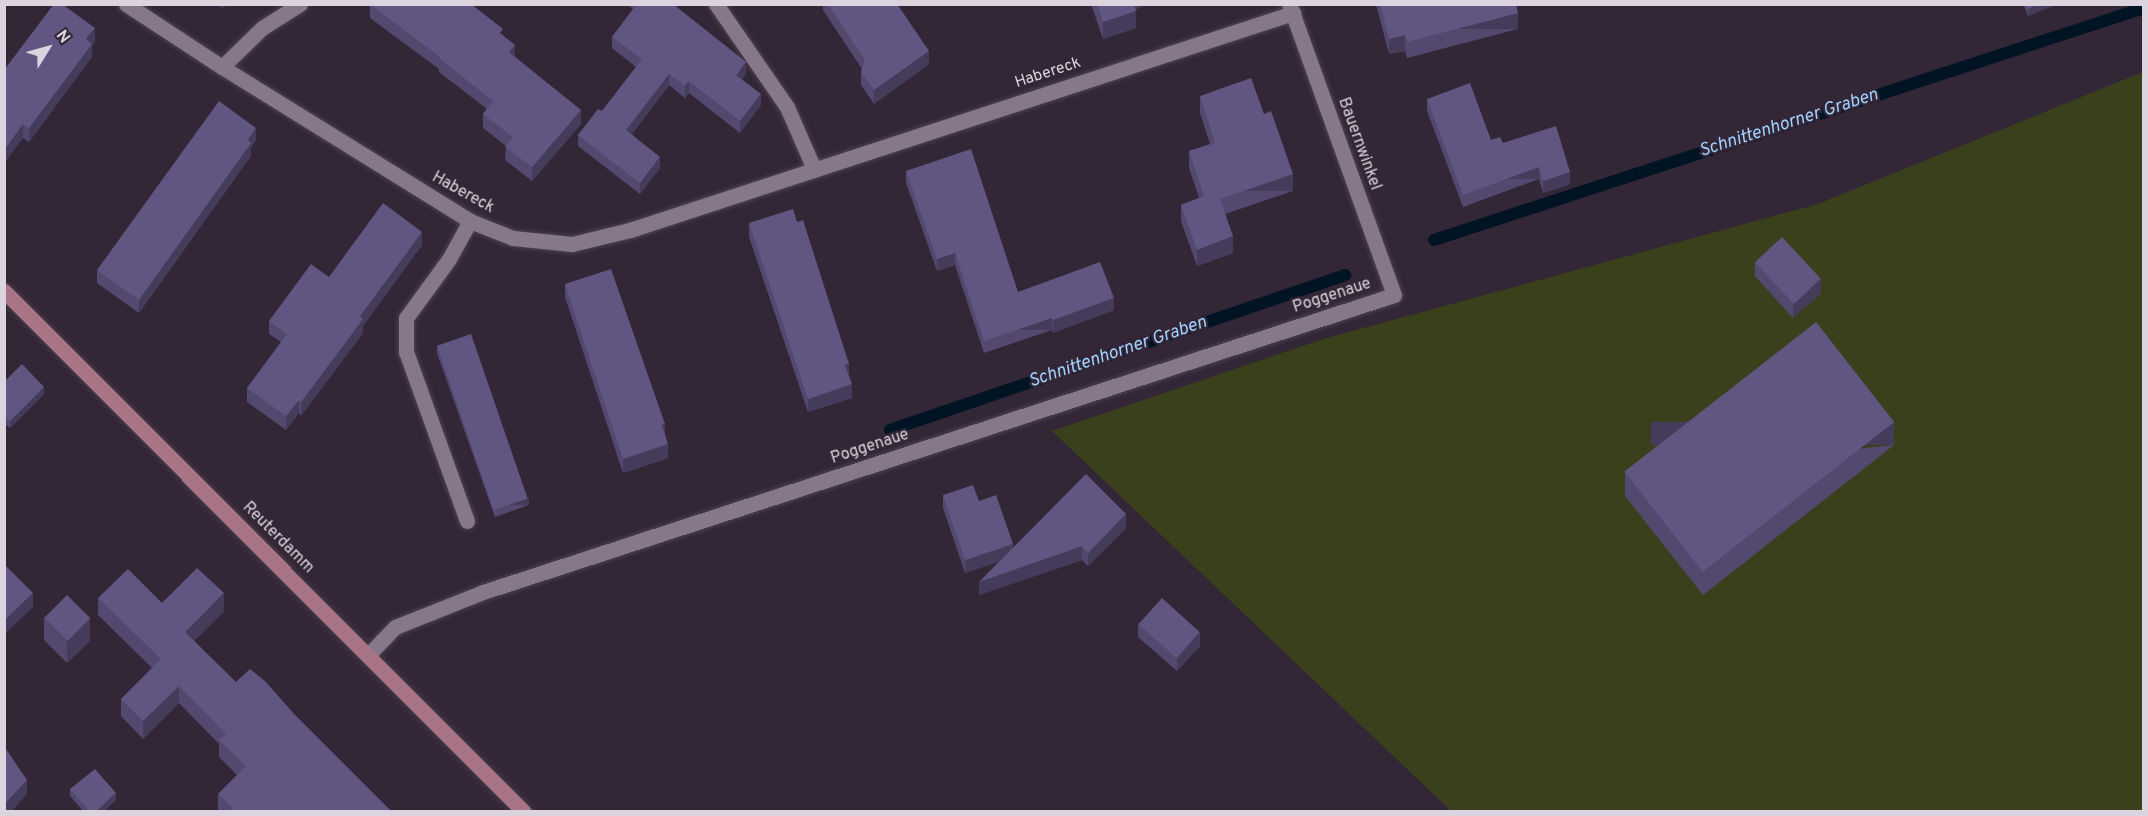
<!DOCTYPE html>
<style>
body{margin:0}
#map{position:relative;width:2148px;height:816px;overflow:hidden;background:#332637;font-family:Overpass,sans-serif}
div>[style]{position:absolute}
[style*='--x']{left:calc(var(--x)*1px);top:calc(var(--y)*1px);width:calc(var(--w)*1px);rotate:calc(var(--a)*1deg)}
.green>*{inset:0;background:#3a401b}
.stream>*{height:12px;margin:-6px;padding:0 6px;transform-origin:6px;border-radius:6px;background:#011424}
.roads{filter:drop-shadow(0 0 2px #4d4250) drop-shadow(0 0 2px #4d4250)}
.lane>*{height:15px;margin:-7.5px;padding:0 7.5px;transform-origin:7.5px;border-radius:7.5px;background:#86778b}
.street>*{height:15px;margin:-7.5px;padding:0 7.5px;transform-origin:7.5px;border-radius:7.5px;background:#86778b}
.secondary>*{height:15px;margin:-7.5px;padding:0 7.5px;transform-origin:7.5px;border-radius:7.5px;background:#a87486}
.wall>*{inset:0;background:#53496f}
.shaded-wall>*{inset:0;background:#443c5a;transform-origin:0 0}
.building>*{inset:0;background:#615581;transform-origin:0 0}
span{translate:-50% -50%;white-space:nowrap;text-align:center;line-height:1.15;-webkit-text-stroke:4.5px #332637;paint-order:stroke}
.street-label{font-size:16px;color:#dbd3dd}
.water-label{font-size:18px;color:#9fd3fe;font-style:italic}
.frame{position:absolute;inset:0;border:6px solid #dbd3dd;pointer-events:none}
.north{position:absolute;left:18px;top:18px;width:60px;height:60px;-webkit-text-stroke:4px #332637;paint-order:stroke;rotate:53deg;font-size:16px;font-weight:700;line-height:24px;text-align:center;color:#dbd3dd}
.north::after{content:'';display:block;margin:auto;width:21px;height:27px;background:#dbd3dd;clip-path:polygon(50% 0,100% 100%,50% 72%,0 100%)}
</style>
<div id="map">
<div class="green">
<div style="clip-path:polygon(2143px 72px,2143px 811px,1451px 811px,1052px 431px,1323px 339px,1818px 204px)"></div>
</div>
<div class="stream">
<div style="--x:1434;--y:240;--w:747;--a:-18.1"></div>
<div style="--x:890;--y:430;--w:481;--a:-18.8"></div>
</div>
<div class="roads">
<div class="lane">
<div style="--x:467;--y:521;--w:180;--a:-109.8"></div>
<div style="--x:406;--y:352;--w:34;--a:-90"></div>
<div style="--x:406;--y:318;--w:73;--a:-53.9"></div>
<div style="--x:449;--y:259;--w:43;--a:-61.1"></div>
</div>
<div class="street">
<div style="--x:126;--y:4;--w:115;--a:33.3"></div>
<div style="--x:222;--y:67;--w:292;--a:31.8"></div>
<div style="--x:470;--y:221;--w:46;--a:21.6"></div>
<div style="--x:513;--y:238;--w:59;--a:5.8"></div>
<div style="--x:572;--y:244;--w:60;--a:-13.6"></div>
<div style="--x:630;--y:230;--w:698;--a:-18.12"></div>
<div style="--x:716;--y:4;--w:125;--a:55.4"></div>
<div style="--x:787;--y:107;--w:68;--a:66.5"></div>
<div style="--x:222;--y:67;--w:56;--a:-44.3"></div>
<div style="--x:262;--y:28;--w:45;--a:-32.3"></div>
<div style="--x:369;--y:654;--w:37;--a:-46"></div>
<div style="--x:395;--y:627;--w:95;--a:-21.7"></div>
<div style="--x:483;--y:592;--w:958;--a:-18.06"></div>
<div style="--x:1394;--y:295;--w:309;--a:-109.8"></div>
</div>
<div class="secondary">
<div style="--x:4;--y:291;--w:736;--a:45.06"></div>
</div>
</div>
<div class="wall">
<div style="clip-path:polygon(370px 4px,503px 36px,515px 57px,581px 124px,532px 181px,505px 160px,506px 146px,483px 128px,483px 114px,487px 109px,439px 72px,439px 69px,370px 18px)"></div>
<div style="clip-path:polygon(627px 4px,673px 4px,746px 74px,742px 79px,761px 105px,740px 133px,689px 93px,685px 98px,669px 85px,632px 134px,660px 168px,640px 194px,578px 146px,578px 135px,602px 111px,636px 67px,612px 48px,612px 37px,633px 9px)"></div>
<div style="clip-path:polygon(823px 4px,897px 4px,929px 64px,874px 104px,861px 85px,861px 72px,862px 69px,823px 10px)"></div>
<div style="clip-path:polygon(1091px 4px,1146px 4px,1135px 10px,1136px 28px,1103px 39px)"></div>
<div style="clip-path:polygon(1376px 4px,1516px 4px,1518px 29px,1407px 58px,1405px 51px,1389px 54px)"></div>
<div style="clip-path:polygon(2023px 4px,2055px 4px,2055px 5px,2028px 16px)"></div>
<div style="clip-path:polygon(95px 42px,92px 46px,92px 57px,29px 142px,23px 138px,4px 163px,4px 70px)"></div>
<div style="clip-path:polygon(1200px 96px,1264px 114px,1293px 191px,1225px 214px,1233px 253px,1197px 266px,1181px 221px,1181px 205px,1199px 198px,1189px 168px,1189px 151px,1210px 144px,1200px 113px)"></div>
<div style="clip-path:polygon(1427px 99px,1491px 140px,1503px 143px,1570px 184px,1543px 193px,1539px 179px,1463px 207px,1427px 111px)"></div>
<div style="clip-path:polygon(256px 140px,251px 147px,251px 156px,139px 313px,97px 283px,97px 270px)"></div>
<div style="clip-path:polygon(906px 171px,1018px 292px,1114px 310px,1053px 333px,1052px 330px,984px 353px,955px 265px,937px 271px,906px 183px)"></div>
<div style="clip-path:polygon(749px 223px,849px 377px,852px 398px,808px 412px,749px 237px)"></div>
<div style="clip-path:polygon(422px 245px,363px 326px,363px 333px,301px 416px,299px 413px,286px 430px,247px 402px,247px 388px,281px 342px,269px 334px,269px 321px,329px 277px)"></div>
<div style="clip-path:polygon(1755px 262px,1821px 293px,1793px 318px,1755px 276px)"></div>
<div style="clip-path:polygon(565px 284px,665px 435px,668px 458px,623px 473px,565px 297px)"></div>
<div style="clip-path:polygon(437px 346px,529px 505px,495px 517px,437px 353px)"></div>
<div style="clip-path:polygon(4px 382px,44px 394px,10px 428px,4px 423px)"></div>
<div style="clip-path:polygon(1894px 445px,1703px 595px,1625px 496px,1625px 472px)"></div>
<div style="clip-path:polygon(943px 495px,979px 501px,1013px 548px,1126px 528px,1088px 566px,1082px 560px,979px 595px,1000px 561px,965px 573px,943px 508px)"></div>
<div style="clip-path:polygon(98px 598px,162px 603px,224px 611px,194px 641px,236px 682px,295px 715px,392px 812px,218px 812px,218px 794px,237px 775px,219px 757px,219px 744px,179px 703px,143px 739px,121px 716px,121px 699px,152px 668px,98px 615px)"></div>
<div style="clip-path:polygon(44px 617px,90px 641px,67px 663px,44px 640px)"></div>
<div style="clip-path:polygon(1138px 623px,1200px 646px,1177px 671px,1138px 637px)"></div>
<div style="clip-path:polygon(70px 789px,116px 800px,103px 812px,84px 812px,70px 796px)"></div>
</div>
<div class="shaded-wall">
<div style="clip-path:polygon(221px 4px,228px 4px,221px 9px)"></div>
<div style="clip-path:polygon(1130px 4px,1146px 4px,1130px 12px)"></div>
<div style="clip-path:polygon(2038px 4px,2055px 5px,2028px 16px,2028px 9px)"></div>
<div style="clip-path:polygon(1136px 11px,1136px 28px,1103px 39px,1103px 22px)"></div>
<div style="left:1518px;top:13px;width:16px;height:115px;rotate:90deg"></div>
<div style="clip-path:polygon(95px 28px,95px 42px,92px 46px,92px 57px,29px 142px,29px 128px,86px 39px)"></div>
<div style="clip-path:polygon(1405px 35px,1405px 51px,1389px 54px,1389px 39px)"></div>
<div style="clip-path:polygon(515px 45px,515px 58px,509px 52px)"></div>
<div style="clip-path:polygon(929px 51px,929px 64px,874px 104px,874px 90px)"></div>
<div style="clip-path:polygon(746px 62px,746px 74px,736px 86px,736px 75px)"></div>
<div style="clip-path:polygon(669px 74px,669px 85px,626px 141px,626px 130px)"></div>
<div style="clip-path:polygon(689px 81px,689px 93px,685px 98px,685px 86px)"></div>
<div style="clip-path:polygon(761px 94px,761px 105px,740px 133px,740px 121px)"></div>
<div style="clip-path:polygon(581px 110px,581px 124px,532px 181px,532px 167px)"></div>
<div style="clip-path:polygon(23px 124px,23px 138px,4px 163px,4px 150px)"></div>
<div style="clip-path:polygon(256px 128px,256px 140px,251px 147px,251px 156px,139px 313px,139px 300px)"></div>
<div style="clip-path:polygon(660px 157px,660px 168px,640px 194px,640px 183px)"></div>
<div style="left:1539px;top:167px;width:12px;height:81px;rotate:90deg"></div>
<div style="clip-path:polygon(1570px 172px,1570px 184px,1543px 193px,1543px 181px)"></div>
<div style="left:1293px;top:174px;width:17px;height:77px;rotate:90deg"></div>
<div style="clip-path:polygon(422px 232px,422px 245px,363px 326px,363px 333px,301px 416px,301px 402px,360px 316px)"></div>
<div style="clip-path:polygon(1233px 236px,1233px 253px,1197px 266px,1197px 250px)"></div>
<div style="clip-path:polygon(955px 253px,955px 265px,937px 271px,937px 259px)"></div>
<div style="clip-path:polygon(1821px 279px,1821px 293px,1793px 318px,1793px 304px)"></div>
<div style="clip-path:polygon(1114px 298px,1114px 310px,1053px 333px,1053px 320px)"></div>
<div style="left:1052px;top:318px;width:12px;height:72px;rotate:90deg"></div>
<div style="clip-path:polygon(849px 364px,849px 377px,845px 365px)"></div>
<div style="clip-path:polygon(852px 384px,852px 398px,808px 412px,808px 399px)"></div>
<div style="clip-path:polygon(44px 387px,44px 394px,10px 428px,10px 421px)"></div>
<div style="clip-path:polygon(299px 400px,299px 413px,286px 430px,286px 416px)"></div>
<div style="left:1894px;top:422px;width:23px;height:243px;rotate:90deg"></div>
<div style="clip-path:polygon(665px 424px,665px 437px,662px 425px)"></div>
<div style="clip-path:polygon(668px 444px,668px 458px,623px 473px,623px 459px)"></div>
<div style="left:529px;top:498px;width:7px;height:36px;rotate:90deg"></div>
<div style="clip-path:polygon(1126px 514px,1126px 528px,1088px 566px,1088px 553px)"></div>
<div style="clip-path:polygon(1013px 544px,1013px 557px,965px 573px,965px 560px)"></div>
<div style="clip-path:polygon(1082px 546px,1082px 560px,979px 595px,979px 582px)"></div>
<div style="clip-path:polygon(33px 593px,33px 607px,4px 635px,4px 621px)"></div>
<div style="clip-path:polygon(224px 593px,224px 611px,185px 649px,185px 632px)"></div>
<div style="clip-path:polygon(90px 618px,90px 641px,67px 663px,67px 640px)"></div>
<div style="clip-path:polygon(1200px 632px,1200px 646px,1177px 671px,1177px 658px)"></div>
<div style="clip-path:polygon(179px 686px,179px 703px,143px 739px,143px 721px)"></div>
<div style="clip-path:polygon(27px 780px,27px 794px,11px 812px,4px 812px,4px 805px)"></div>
<div style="clip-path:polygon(116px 793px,116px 800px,103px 812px,95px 812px)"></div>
</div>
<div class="building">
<div style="clip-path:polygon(54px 4px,62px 4px,95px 28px,86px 39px,92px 44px,29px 128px,23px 124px,4px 150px,4px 70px)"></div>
<div style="clip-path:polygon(370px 4px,471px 4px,503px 29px,500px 33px,515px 45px,509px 52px,581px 110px,532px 167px,505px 147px,513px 137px,483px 114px,493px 101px,439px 58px,440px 57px)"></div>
<div style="clip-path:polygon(637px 4px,673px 4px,746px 62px,736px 75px,761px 94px,740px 121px,689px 81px,685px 86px,669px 74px,626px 130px,660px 157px,640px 183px,578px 135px,598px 109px,602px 111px,642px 59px,612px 37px)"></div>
<div style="clip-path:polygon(828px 4px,897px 4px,929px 51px,874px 90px,861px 72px,865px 60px)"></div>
<div style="clip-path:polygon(1097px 4px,1134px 4px,1136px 11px,1103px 22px)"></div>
<div style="clip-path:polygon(1380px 4px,1516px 4px,1518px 13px,1407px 42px,1405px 35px,1389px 39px)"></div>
<div style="clip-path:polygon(2026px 4px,2038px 4px,2028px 9px)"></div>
<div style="clip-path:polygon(1251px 78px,1264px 114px,1271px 111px,1293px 174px,1220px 199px,1233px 236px,1197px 250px,1181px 205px,1204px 196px,1189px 151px,1215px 143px,1200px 96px)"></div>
<div style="clip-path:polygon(1470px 83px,1491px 140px,1500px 137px,1503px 143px,1556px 126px,1570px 172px,1543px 181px,1539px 167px,1463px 195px,1427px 99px)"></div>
<div style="clip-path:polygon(219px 101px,256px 128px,248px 140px,251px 143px,139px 300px,97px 270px)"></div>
<div style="clip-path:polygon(971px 149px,1018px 292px,1100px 262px,1114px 298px,1053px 320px,1052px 318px,984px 341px,955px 253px,937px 259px,906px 171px)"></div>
<div style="clip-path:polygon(383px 203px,422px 232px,360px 316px,363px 319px,301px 402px,299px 400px,286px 416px,247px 388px,287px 334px,269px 321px,311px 264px,329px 277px)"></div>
<div style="clip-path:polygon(793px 209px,797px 222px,803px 220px,849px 364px,845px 365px,852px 384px,808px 399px,749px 223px)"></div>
<div style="left:1782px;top:237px;width:57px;height:37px;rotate:47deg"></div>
<div style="clip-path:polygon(611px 269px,665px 424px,662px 425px,668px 444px,623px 459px,565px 284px)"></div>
<div style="left:1816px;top:322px;width:127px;height:243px;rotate:52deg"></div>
<div style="left:471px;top:334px;width:174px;height:36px;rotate:71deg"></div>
<div style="clip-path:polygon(22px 364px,44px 387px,10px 421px,4px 416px,4px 382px)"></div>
<div style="clip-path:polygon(1086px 474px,1126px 514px,1088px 553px,1082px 546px,979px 582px)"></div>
<div style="clip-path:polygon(973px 485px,979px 501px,996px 495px,1013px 544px,965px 560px,943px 495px)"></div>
<div style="clip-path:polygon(4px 564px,33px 593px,4px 621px)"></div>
<div style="clip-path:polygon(197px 568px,224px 593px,185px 632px,236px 682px,250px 669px,265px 681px,295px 715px,392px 812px,229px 812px,233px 808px,218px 794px,246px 766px,219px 740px,226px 734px,179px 686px,143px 721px,121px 699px,161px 659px,98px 598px,128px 569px,162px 603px)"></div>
<div style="left:67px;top:595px;width:33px;height:32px;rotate:45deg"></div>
<div style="left:1162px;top:598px;width:51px;height:35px;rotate:42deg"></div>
<div style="clip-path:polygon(4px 746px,27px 780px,4px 805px)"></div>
<div style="clip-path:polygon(95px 769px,116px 793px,95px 812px,90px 812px,70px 789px)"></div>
</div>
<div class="street-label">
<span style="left:1048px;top:73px;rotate:-18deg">Habereck</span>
<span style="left:1359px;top:144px;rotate:70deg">Bauernwinkel</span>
<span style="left:463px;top:193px;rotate:29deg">Habereck</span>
<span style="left:1332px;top:296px;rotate:-18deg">Poggenaue</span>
<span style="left:870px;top:447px;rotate:-18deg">Poggenaue</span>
<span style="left:278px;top:538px;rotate:45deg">Reuterdamm</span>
</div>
<div class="water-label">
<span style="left:1789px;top:124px;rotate:-18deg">Schnittenhorner Graben</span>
<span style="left:1118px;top:353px;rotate:-19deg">Schnittenhorner Graben</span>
</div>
<div class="frame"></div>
<div class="north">N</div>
</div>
